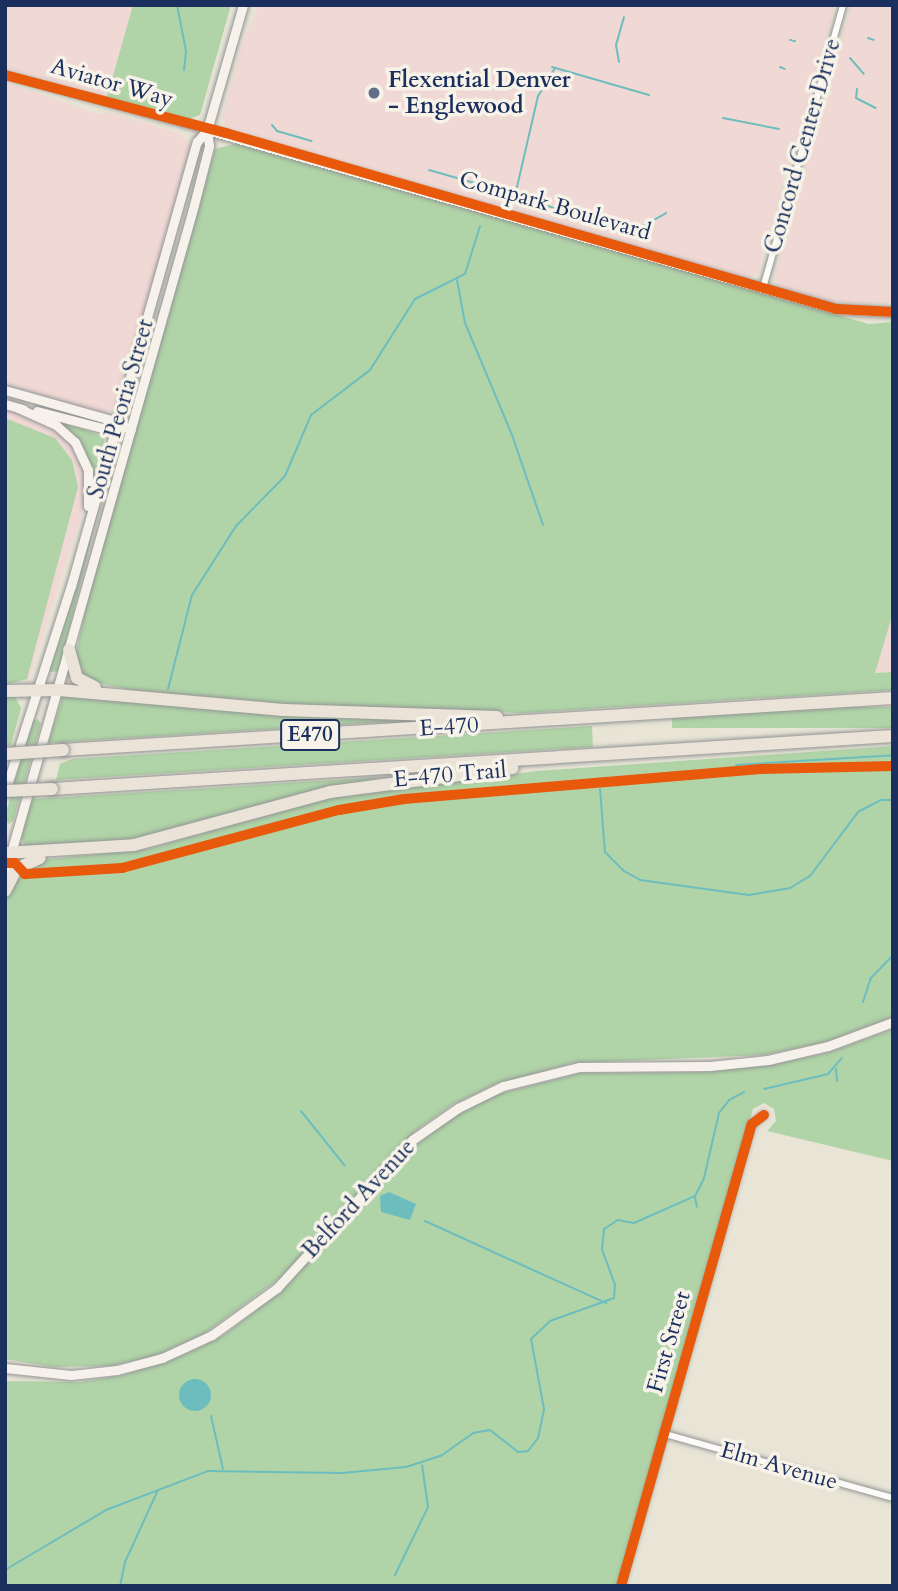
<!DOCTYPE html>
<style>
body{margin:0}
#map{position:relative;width:898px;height:1591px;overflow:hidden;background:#e8e5d7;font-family:Cardo,serif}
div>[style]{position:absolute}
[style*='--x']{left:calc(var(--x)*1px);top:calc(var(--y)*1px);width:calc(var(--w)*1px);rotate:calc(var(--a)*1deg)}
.built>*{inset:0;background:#f0d9d5}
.green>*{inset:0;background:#b0d4a7;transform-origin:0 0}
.water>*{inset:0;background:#6ebdbe}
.round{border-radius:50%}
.stream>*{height:2px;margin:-1px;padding:0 1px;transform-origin:1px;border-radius:1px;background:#6ebdbe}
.roads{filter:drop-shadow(0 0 2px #929494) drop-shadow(0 0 2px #929494)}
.street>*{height:6px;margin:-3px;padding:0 3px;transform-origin:3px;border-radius:3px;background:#fcfbf9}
.secondary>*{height:9px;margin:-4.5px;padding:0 4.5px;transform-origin:4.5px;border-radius:4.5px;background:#f6f2eb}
.highway>*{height:12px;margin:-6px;padding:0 6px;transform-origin:6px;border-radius:6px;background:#ebe3d8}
.bridges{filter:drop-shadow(0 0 2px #929494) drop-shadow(0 0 2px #929494)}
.highway-bridge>*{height:12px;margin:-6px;padding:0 6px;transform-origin:6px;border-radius:6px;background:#ebe3d8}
.cycleway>*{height:10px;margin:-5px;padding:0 5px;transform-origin:5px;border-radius:5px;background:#e8590c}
.dots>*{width:19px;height:19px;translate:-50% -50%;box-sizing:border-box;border:4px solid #f7f3e8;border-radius:50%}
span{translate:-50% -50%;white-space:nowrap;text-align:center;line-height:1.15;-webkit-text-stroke:7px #f7f3e8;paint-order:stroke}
.shield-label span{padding:2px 5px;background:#f7f3e8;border:2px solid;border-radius:5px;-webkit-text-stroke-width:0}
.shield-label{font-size:21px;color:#1b2f5e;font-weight:700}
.poi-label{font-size:23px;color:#1b2f5e;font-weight:700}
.left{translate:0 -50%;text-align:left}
.street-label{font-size:23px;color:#1b2f5e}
.frame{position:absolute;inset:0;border:7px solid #1b2f5e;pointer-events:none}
</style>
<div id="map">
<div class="built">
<div style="clip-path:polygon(5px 5px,133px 5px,107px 97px,5px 68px)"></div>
<div style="clip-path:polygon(259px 5px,835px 5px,788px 169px,783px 172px,782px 189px,771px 229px,766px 231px,759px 272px,748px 279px,226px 127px,222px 118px,243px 42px)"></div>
<div style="clip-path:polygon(851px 5px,893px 5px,893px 302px,884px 304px,830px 302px,782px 289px,774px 279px,820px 113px,832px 92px,828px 85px)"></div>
<div style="clip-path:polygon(5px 82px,99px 114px,109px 112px,181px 134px,192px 146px,119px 400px,107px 414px,5px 385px)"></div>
<div style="clip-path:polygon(5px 409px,42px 420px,71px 442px,84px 466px,86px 501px,28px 682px,19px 668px,5px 669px)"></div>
<div style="clip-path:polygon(893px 613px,893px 672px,875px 673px)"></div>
</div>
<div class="green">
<div style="clip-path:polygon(133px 5px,231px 5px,200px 115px,189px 119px,107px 97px)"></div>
<div style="clip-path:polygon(242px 142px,869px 324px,893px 322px,893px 613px,875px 673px,893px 672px,893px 690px,523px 713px,291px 704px,131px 690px,84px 680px,75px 660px,85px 609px,215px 149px)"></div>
<div style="clip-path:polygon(5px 418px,55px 438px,72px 460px,78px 487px,27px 679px,5px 685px)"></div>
<div style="clip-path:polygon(58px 421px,105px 437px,94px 485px,86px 455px)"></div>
<div style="clip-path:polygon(108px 470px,59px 671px,51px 672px,48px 668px)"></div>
<div style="clip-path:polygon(5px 695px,15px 697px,21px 708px,11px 745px,5px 746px)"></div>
<div style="clip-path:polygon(63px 696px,417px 720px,48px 743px)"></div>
<div style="left:893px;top:707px;width:21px;height:221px;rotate:90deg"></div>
<div style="clip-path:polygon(38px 719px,41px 724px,13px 821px,8px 824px,5px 816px,32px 721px)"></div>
<div style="clip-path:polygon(592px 726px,593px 747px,56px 780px,60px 764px,72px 759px)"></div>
<div style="clip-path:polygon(893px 746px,893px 1017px,826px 1042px,764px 1055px,573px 1063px,496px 1084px,452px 1105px,414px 1132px,280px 1278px,204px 1334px,155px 1356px,109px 1366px,53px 1367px,5px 1359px,5px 897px,13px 877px,40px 860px,148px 849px,321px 799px,537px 771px)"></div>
<div style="clip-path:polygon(381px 777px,135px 840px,26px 846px,21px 839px,32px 799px)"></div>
<div style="clip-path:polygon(893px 1029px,893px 1161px,767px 1131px,776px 1121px,774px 1109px,764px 1103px,753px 1109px,617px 1586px,5px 1586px,5px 1381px,79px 1382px,124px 1375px,184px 1355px,224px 1335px,277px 1294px,410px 1150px,453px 1117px,494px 1095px,580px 1073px,704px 1072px,771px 1065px,827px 1053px)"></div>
</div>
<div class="water">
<div style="clip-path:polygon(389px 1192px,416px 1204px,410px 1220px,381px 1212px,380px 1196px)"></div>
<div class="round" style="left:179px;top:1379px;width:32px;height:32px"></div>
</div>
<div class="stream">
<div style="--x:177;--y:5;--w:47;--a:78.9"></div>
<div style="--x:186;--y:51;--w:19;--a:96"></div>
<div style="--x:868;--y:38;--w:6;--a:18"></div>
<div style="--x:790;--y:40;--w:1;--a:0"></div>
<div style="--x:793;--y:41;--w:2;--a:0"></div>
<div style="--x:850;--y:58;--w:21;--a:49"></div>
<div style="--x:619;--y:62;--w:17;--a:-100"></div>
<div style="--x:616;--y:45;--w:29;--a:-74"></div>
<div style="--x:552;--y:67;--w:101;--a:16.1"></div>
<div style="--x:780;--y:67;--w:5;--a:22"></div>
<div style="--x:555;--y:68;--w:33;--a:121"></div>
<div style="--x:538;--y:96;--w:103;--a:103"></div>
<div style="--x:515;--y:196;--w:122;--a:17.1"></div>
<div style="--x:632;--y:232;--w:39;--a:-29"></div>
<div style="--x:857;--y:89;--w:9;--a:96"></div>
<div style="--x:856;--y:98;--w:22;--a:27"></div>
<div style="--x:723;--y:118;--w:57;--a:11.1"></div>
<div style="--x:272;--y:125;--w:8;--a:50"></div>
<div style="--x:277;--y:131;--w:36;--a:16"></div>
<div style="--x:429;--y:170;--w:51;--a:15.9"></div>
<div style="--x:457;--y:280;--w:44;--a:79.5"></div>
<div style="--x:465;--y:323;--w:121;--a:67.2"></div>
<div style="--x:512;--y:435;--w:95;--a:71"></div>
<div style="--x:168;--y:689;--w:97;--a:-75.7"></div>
<div style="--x:192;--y:595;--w:82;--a:-57.5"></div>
<div style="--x:236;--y:526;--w:70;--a:-45.6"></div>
<div style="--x:285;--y:476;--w:66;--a:-66.9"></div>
<div style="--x:311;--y:415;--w:74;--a:-37.3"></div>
<div style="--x:370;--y:370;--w:84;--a:-57.6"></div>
<div style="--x:415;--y:299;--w:56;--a:-26.6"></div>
<div style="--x:465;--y:274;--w:50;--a:-72.6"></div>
<div style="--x:736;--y:765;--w:157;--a:-3.6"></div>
<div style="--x:600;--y:789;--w:63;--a:85.5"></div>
<div style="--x:605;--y:852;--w:27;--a:45"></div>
<div style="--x:624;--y:871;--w:18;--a:29"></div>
<div style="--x:640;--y:880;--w:110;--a:7.8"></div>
<div style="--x:749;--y:895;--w:42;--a:-9.7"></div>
<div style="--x:790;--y:888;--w:23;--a:-31"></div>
<div style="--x:810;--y:876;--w:80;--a:-53.1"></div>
<div style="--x:858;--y:812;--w:26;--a:-28"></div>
<div style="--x:881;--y:800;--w:12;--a:0"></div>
<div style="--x:863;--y:1002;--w:25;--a:-72"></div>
<div style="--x:871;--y:978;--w:32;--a:-46"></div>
<div style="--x:836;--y:1069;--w:12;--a:85"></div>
<div style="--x:764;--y:1089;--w:66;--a:-13.2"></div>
<div style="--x:828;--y:1074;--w:21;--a:-49"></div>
<div style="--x:301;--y:1111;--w:70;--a:51.3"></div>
<div style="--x:695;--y:1198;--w:9;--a:77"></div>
<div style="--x:425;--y:1221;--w:199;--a:24.4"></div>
<div style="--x:211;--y:1416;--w:54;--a:77.2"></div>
<div style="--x:5;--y:1570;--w:117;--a:-30.7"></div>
<div style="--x:106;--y:1510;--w:109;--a:-20.9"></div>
<div style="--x:208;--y:1471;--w:134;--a:0.9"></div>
<div style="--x:342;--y:1473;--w:64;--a:-5.4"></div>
<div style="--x:406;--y:1467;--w:38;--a:-18"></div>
<div style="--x:442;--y:1455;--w:38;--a:-35"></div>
<div style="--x:473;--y:1433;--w:17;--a:-10"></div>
<div style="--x:490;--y:1430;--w:36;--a:38"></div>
<div style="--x:518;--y:1452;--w:10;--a:-6"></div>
<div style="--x:528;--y:1451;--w:16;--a:-52"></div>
<div style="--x:538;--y:1438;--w:30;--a:-78"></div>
<div style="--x:544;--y:1409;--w:71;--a:-100.5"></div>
<div style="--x:531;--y:1339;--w:26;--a:-43"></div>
<div style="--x:550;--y:1321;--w:68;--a:-19.8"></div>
<div style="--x:614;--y:1298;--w:13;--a:-86"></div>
<div style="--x:615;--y:1285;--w:38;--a:-110"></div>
<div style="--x:602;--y:1249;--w:20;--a:-84"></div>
<div style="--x:604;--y:1229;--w:17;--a:-33"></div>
<div style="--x:618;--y:1220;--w:16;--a:11"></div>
<div style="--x:634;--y:1223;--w:67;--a:-23.9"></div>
<div style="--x:695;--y:1196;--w:20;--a:-63"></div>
<div style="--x:704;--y:1178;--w:67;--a:-77"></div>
<div style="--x:719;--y:1113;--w:16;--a:-52"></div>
<div style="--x:729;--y:1100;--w:17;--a:-28"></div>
<div style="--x:395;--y:1575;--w:76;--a:-64.1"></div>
<div style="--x:428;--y:1507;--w:42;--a:-98.1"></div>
<div style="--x:120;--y:1586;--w:25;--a:-78"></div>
<div style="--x:125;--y:1562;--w:79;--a:-65.4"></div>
</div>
<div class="roads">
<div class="street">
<div style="--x:5;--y:75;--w:209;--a:15.2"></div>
<div style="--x:763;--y:288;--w:294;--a:-74.2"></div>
<div style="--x:665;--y:1434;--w:237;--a:15.7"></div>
<div style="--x:621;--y:1586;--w:480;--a:-74.2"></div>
<div style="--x:752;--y:1124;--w:15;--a:-37"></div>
</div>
<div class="secondary">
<div style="--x:207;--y:130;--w:654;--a:15.89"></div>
<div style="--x:836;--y:309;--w:57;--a:3"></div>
<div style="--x:5;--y:390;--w:117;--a:15.8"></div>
<div style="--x:118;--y:422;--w:15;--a:32"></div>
<div style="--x:5;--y:404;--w:19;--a:16"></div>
<div style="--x:18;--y:408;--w:42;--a:24.1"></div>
<div style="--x:56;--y:425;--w:25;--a:42"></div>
<div style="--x:75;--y:442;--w:31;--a:65"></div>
<div style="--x:88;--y:470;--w:36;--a:90"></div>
<div style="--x:37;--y:411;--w:84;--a:14.5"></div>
<div style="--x:5;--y:791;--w:215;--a:-72.2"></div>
<div style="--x:71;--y:586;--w:462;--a:-74.2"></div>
<div style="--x:197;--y:142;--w:16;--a:-50"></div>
<div style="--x:207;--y:130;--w:130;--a:-73.9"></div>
<div style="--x:5;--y:874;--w:695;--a:-74.22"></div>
<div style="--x:194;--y:205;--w:61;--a:-75.7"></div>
<div style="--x:209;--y:146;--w:16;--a:-97"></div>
<div style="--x:5;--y:1368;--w:66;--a:6.1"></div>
<div style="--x:71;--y:1375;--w:46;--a:-6.2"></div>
<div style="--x:117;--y:1370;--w:47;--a:-14.9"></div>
<div style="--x:162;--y:1358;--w:55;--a:-24.7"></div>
<div style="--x:212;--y:1335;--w:80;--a:-35.9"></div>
<div style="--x:277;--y:1288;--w:200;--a:-47.6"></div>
<div style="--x:412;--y:1140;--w:56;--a:-34.8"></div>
<div style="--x:458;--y:1108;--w:50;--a:-26.1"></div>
<div style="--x:503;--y:1086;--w:78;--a:-14"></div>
<div style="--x:579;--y:1067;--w:131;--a:-0.4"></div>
<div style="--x:710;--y:1066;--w:58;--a:-5.9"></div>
<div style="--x:768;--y:1060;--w:62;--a:-13.1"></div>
<div style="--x:828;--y:1046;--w:69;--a:-20.3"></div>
</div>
<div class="highway">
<div style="--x:69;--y:650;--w:29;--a:74"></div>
<div style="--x:77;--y:678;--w:20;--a:27"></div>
<div style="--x:5;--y:691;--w:54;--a:-1.1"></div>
<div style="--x:59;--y:690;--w:225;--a:5.1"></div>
<div style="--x:283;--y:710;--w:214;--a:1.9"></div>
<div style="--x:63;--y:750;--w:832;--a:-3.58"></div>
<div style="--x:52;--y:789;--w:843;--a:-3.61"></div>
<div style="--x:5;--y:853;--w:129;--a:-3.5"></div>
<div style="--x:134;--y:845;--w:203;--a:-15.1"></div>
<div style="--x:330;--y:792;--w:184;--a:-7.5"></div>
<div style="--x:5;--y:891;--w:25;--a:-63"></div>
<div style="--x:16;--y:869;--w:26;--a:-25"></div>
</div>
</div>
<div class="bridges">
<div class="highway-bridge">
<div style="--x:5;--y:754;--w:58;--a:-3.9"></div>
<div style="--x:5;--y:791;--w:47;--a:-2.4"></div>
</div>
</div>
<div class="cycleway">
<div style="--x:5;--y:75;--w:228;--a:14.7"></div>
<div style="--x:226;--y:133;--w:635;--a:16.09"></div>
<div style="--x:836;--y:309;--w:57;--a:3"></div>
<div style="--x:5;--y:863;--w:10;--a:0"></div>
<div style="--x:15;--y:863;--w:15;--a:48"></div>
<div style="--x:25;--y:874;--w:97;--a:-3.5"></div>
<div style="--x:122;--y:868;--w:225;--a:-15"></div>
<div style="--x:339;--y:810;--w:66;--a:-9.6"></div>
<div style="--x:404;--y:799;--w:358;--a:-4.8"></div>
<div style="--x:761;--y:769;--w:132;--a:-1.3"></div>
<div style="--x:621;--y:1586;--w:480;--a:-74.2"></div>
<div style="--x:752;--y:1124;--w:15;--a:-37"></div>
</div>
<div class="dots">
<div style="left:374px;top:93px;background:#636f88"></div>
</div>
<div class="shield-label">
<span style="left:310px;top:735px">E470</span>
</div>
<div class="poi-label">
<span class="left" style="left:388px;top:93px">Flexential Denver<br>- Englewood</span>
</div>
<div class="street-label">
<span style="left:112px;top:83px;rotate:16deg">Aviator Way</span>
<span style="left:803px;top:146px;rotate:-74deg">Concord Center Drive</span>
<span style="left:555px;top:206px;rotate:16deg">Compark Boulevard</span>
<span style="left:121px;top:409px;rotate:-74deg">South Peoria Street</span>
<span style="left:449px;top:727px;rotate:-4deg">E-470</span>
<span style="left:450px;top:775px;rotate:-5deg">E-470 Trail</span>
<span style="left:359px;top:1199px;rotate:-47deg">Belford Avenue</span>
<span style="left:669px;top:1342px;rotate:-74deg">First Street</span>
<span style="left:779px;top:1466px;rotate:16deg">Elm Avenue</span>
</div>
<div class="frame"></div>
</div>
